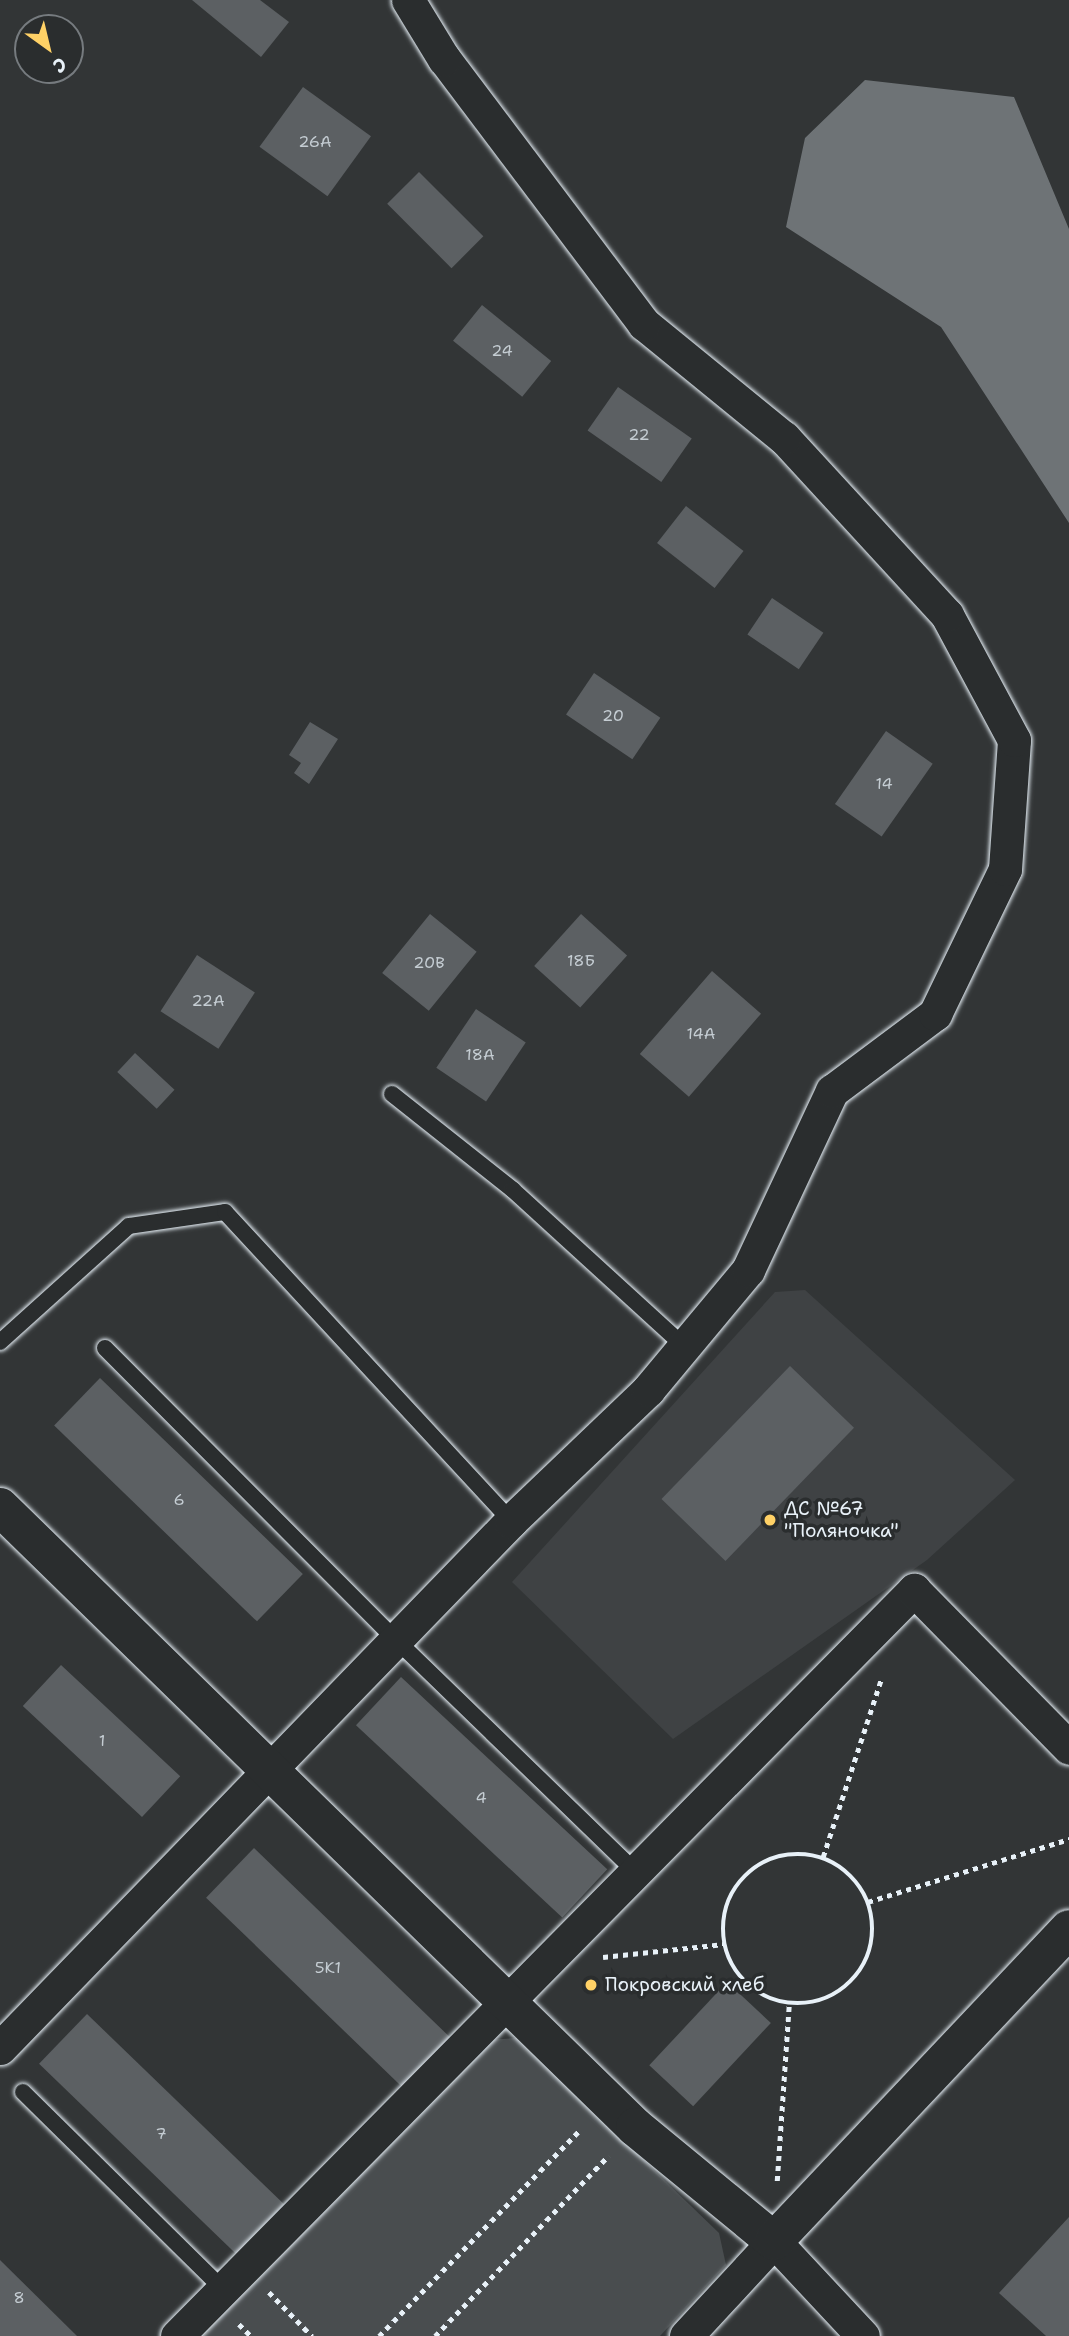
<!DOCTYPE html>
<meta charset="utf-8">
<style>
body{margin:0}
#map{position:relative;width:1069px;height:2336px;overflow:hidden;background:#323536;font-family:"Shantell Sans",sans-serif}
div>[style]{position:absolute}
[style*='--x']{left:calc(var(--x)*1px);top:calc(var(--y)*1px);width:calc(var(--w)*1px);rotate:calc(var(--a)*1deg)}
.built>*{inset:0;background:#3f4244}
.green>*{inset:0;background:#494d4f}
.water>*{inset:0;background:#6e7376}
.building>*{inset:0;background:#5c6063;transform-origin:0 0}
.path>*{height:4.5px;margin-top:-2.25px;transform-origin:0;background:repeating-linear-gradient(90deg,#e8f1f8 0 5px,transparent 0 10px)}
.path>.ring{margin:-2.25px;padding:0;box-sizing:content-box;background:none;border:4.5px solid #e8f1f8;border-radius:50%}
.roads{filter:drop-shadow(0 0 2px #e8f1f8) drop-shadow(0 0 2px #e8f1f8)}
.lane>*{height:16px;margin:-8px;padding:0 8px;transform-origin:8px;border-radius:8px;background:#2a2d2e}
.street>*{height:33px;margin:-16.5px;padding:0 16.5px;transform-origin:16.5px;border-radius:16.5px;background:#2a2d2e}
.secondary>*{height:38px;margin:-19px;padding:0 19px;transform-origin:19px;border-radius:19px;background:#2a2d2e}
.dots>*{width:19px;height:19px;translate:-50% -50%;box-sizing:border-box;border:4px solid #2a2d2e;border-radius:50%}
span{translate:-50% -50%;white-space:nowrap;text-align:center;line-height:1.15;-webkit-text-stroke:7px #2a2d2e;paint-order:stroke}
.number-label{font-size:16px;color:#c5cdd3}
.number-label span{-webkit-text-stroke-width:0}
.poi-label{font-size:19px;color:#e8f1f8}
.left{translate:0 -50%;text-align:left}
.north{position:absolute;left:14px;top:14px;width:70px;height:70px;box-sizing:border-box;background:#2a2d2e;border:2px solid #767b7f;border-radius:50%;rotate:146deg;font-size:19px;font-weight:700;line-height:28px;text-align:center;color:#e8f1f8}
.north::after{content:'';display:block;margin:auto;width:24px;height:32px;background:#ffd166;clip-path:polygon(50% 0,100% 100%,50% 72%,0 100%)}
</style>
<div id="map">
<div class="built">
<div style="clip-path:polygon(805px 1290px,1015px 1480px,927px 1560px,673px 1739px,512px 1582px,775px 1292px)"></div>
</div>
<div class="green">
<div style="clip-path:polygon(517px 2038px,719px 2233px,726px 2265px,660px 2336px,198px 2336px,488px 2040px)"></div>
</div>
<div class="water">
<div style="clip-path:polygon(865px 80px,1014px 97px,1069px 229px,1069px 523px,941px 327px,786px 227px,805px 138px)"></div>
</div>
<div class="building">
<div style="clip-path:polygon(192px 0,260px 0,289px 22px,261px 57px)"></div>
<div style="left:303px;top:87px;width:84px;height:74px;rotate:36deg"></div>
<div style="left:419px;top:172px;width:91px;height:45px;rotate:45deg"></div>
<div style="left:482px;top:305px;width:89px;height:46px;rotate:39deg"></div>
<div style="left:618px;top:387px;width:90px;height:53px;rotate:35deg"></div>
<div style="left:686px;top:506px;width:73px;height:47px;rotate:38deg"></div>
<div style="left:772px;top:598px;width:62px;height:44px;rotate:34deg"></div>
<div style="left:594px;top:673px;width:80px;height:50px;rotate:34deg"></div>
<div style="clip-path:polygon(310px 722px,338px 739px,309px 784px,294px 773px,301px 763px,289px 755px)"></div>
<div style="left:886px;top:731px;width:57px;height:89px;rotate:35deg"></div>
<div style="left:430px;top:914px;width:60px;height:76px;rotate:39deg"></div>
<div style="left:581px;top:914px;width:62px;height:70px;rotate:42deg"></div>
<div style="left:197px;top:955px;width:69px;height:67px;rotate:33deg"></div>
<div style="left:712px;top:971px;width:65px;height:110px;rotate:41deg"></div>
<div style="left:476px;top:1009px;width:60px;height:71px;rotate:34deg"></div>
<div style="left:135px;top:1053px;width:54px;height:26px;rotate:43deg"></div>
<div style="left:790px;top:1366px;width:89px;height:185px;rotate:44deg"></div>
<div style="left:100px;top:1378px;width:282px;height:66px;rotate:44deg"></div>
<div style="left:61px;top:1665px;width:163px;height:56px;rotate:43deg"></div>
<div style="left:401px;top:1677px;width:282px;height:66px;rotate:43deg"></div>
<div style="left:254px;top:1848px;width:274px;height:69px;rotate:44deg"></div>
<div style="left:727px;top:1982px;width:60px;height:114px;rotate:43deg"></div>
<div style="left:87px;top:2014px;width:274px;height:69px;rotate:44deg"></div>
<div style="clip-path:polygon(1069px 2217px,1069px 2336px,1046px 2336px,999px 2293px)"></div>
<div style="clip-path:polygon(0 2260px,77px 2336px,0 2336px)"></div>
</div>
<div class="path">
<div class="ring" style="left:723px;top:1854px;width:145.5px;height:145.5px"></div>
<div style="--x:823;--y:1857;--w:189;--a:-71.9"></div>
<div style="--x:868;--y:1902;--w:211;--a:-17.4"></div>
<div style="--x:603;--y:1957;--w:122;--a:-6.1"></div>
<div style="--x:777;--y:2181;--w:178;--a:-86.1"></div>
<div style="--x:269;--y:2292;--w:62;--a:45.7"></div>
<div style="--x:239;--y:2324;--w:17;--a:45"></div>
<div style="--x:379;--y:2336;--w:289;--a:-45.7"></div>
<div style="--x:435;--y:2336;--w:250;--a:-46.1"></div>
</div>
<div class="roads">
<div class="lane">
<div style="--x:392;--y:1094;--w:154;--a:38.4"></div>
<div style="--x:513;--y:1190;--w:231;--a:42.4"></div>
<div style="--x:0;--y:1342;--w:173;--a:-42"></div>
<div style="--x:129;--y:1226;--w:97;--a:-8.3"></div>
<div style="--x:225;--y:1212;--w:421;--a:47.2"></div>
<div style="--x:105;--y:1348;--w:401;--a:45.1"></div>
<div style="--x:388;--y:1632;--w:345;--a:44.1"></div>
<div style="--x:23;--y:2092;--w:281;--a:44.6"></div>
</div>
<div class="street">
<div style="--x:0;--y:2048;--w:734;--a:-45.88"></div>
<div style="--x:511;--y:1521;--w:190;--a:-43.7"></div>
<div style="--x:648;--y:1390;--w:156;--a:-50.2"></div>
<div style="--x:748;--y:1270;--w:198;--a:-64.9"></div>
<div style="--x:832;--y:1091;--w:129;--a:-36.8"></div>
<div style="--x:935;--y:1014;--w:161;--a:-64.2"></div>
<div style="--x:1005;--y:869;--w:129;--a:-86"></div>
<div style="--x:1014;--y:740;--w:142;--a:-118.2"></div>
<div style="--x:947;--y:615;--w:241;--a:-132.6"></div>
<div style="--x:784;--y:438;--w:181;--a:-140.8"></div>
<div style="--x:644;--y:324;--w:332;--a:-127"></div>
<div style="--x:444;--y:59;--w:69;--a:-121.4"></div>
<div style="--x:177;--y:2336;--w:1049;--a:-45.35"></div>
<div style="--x:914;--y:1590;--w:221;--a:45.5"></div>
<div style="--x:686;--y:2336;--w:129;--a:-47.2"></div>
<div style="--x:774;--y:2241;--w:130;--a:46.9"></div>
</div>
<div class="secondary">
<div style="--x:0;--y:1507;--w:887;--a:44.32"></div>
<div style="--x:635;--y:2127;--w:180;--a:39.4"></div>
<div style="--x:774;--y:2241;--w:429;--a:-46.6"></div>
</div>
</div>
<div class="dots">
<div style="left:770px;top:1520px;background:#ffd166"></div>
<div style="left:591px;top:1985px;background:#ffd166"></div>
</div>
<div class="number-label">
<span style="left:315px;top:142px">26А</span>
<span style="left:502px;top:351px">24</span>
<span style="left:639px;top:435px">22</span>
<span style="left:613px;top:716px">20</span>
<span style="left:884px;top:784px">14</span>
<span style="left:581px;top:961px">18Б</span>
<span style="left:429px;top:963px">20В</span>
<span style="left:208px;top:1001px">22А</span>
<span style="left:701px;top:1034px">14А</span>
<span style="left:480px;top:1055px">18А</span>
<span style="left:179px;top:1500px">6</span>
<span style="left:102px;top:1741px">1</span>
<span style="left:481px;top:1798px">4</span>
<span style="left:328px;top:1968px">5К1</span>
<span style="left:161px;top:2134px">7</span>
<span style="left:19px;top:2298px">8</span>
</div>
<div class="poi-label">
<span class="left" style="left:784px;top:1520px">ДС №67<br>"Поляночка"</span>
<span class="left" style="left:605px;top:1985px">Покровский хлеб</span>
</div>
<div class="north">С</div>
</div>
